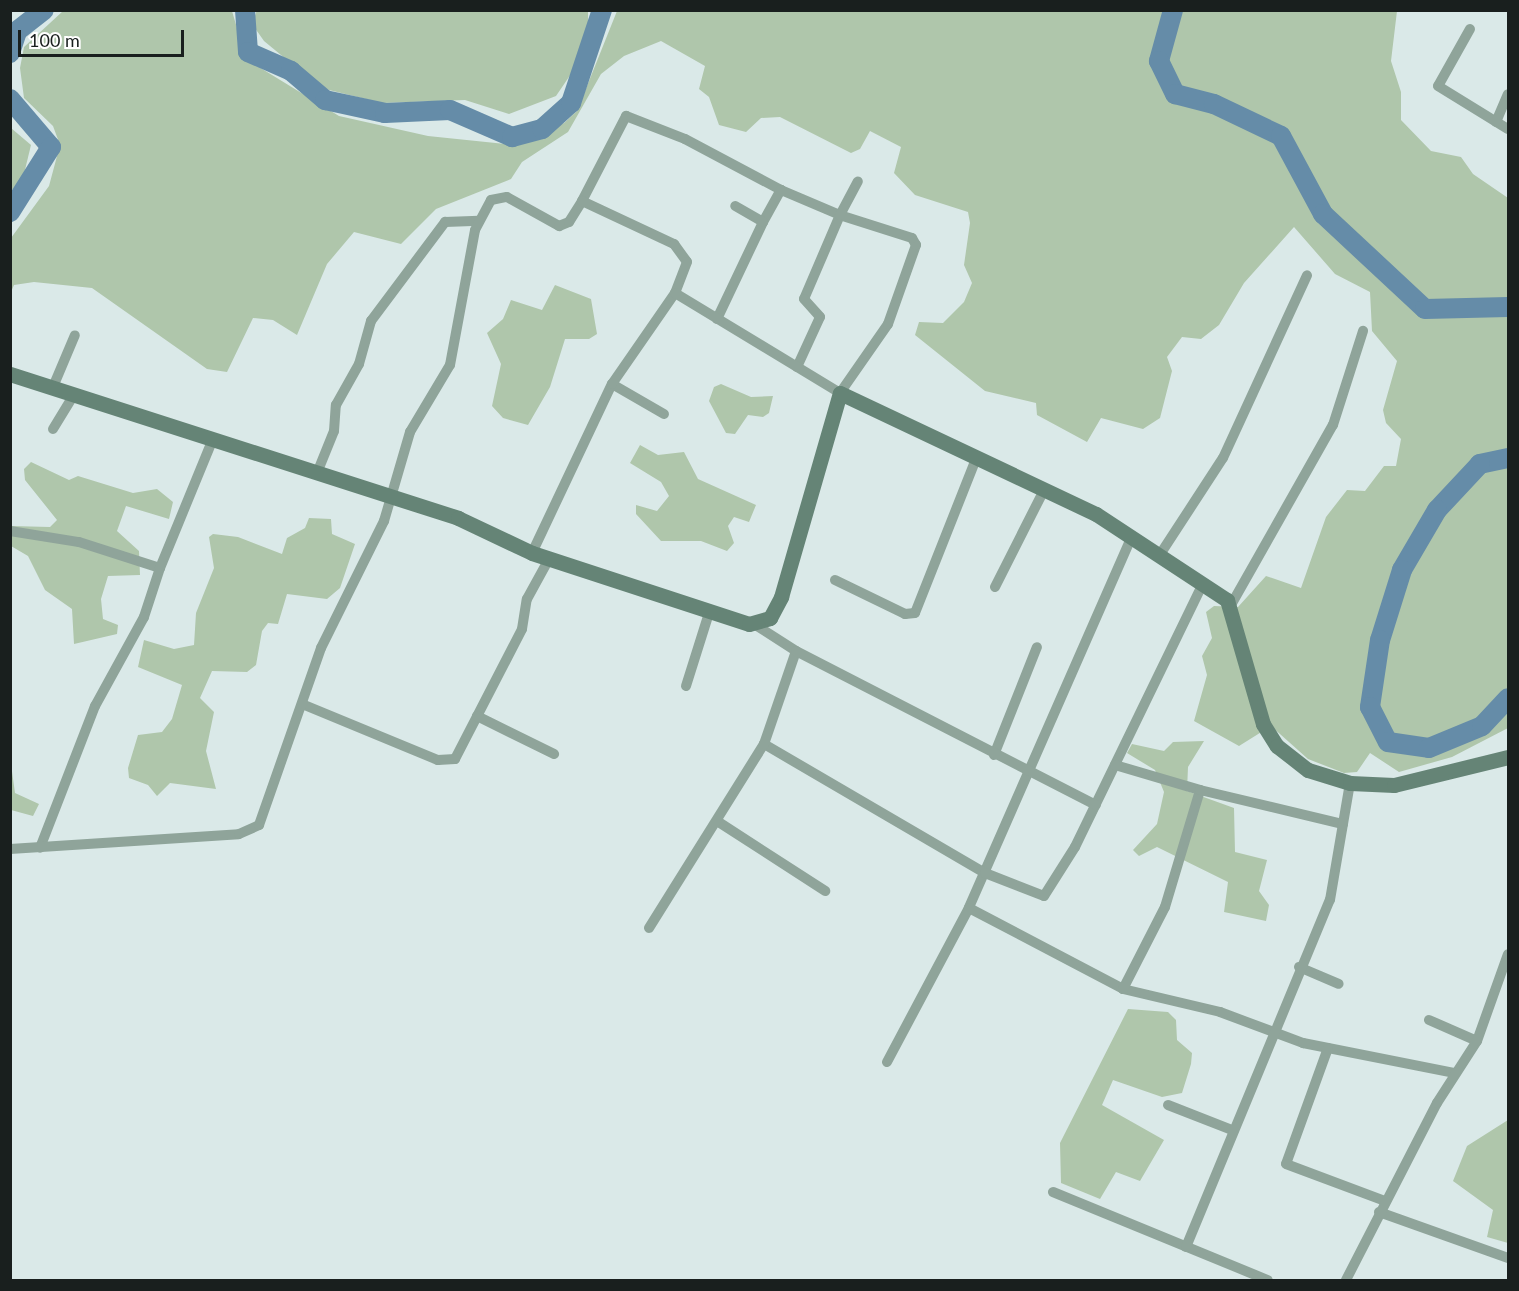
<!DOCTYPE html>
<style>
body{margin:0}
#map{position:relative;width:1519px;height:1291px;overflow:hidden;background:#dae9e8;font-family:Lato,sans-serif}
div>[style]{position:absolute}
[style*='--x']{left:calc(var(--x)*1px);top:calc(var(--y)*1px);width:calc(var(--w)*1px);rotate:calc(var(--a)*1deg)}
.green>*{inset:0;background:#afc6ab}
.river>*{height:20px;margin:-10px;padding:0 10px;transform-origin:10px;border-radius:10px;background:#658ca8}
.street>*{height:10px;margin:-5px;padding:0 5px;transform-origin:5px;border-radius:5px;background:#8fa49a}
.secondary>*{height:15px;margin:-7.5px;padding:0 7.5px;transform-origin:7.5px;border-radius:7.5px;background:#658476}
span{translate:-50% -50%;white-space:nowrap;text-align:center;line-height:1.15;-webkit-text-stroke:5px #fff;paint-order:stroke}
.frame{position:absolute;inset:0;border:12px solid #191f1e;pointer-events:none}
.scale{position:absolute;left:18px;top:30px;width:166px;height:27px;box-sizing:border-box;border:3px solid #191f1e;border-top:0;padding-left:8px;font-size:18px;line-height:21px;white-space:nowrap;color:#191f1e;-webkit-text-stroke:4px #fff;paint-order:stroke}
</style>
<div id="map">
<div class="green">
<div style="clip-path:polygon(257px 10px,588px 11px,588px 30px,573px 71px,556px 96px,509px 114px,465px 100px,382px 103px,321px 88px,264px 41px,252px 24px)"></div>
<div style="clip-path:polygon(63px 11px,232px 11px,246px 59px,339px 116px,428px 136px,514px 145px,564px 123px,577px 111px,617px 11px,1397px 11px,1391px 61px,1401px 92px,1401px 120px,1431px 151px,1461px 157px,1473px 174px,1508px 198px,1508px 728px,1452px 757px,1399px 772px,1370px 753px,1357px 772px,1344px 773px,1308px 759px,1271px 726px,1239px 746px,1194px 721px,1207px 675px,1202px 656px,1212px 638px,1206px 612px,1214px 606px,1238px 607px,1266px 576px,1301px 588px,1326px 517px,1347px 490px,1365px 491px,1384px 466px,1396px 466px,1401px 439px,1386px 423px,1383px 410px,1397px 361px,1372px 331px,1370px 292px,1335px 274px,1294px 227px,1244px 283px,1219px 325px,1201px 339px,1182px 337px,1167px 357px,1172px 371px,1160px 418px,1143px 429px,1101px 418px,1087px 442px,1037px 415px,1036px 403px,985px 391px,915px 335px,919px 322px,943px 323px,964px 302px,972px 283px,964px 265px,970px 223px,968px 212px,915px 195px,894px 173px,901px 147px,870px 131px,860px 149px,851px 153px,780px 117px,761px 118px,746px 132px,719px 125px,709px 97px,699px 89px,705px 66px,661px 41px,624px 56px,601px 74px,568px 132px,522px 162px,511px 179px,436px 209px,401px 244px,354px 232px,327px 264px,297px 335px,273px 320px,253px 318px,227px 372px,207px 369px,92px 288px,34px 282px,14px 285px,11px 292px,11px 238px,49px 186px,60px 145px,53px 126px,24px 98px,20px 68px,24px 47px)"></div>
<div style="clip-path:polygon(11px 128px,31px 145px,23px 178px,11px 191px)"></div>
<div style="clip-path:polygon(555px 285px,591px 299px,597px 334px,589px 339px,565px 339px,550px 387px,528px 425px,503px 418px,492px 406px,501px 364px,487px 333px,503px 319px,511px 300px,542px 310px)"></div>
<div style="clip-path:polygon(721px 384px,751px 397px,773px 396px,769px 413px,763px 417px,748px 415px,735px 434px,726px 433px,709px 401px,714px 387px)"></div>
<div style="clip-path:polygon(640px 445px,658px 455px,684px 452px,698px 479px,756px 505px,749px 522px,734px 517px,728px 526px,734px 543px,727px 551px,701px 541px,661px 541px,636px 514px,636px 505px,657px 511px,669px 496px,661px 482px,630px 463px)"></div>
<div style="clip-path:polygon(31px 462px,69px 480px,78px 476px,133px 493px,157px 489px,173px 502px,169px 519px,126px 506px,117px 531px,139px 551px,140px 575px,108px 576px,101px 599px,103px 619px,118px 625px,117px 634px,74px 644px,72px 609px,45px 590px,28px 556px,11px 546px,11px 526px,50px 527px,57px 520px,25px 480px,24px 469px)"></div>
<div style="clip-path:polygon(309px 518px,331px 519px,332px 534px,355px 544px,340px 588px,327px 599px,287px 594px,278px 624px,268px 623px,262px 631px,256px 665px,247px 672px,212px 671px,200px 698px,214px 712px,206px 751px,216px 789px,170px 783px,157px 796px,148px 785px,129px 778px,128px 768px,138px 735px,162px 732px,172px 719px,182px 685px,138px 667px,144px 640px,174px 649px,194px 645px,196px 613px,214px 568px,209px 537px,213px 534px,238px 537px,282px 554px,287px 538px,305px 528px)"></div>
<div style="clip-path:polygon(1204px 741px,1188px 767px,1187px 791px,1234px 808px,1235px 852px,1267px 860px,1259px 891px,1269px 905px,1266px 921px,1224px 912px,1228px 882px,1157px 847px,1139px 856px,1133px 850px,1157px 824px,1164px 792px,1155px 770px,1127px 753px,1132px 744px,1164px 751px,1173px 742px)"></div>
<div style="clip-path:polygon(11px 764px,15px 793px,39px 804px,33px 816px,11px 810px)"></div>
<div style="clip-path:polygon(1128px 1009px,1168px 1012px,1176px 1020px,1177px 1040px,1192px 1053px,1191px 1064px,1182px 1093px,1162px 1097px,1113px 1080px,1102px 1105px,1164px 1140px,1140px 1181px,1116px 1172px,1100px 1199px,1061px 1183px,1060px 1143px)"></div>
<div style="clip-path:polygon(1508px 1120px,1508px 1243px,1487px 1237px,1493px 1210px,1453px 1181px,1467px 1146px)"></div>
</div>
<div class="river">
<div style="--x:245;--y:10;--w:42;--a:85.9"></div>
<div style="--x:248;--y:52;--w:47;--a:23.8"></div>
<div style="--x:291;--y:71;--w:45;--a:40.5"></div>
<div style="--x:325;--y:100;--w:61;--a:12.2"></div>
<div style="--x:385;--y:113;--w:65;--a:-2.6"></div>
<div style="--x:450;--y:110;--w:68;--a:23.5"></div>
<div style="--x:512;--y:137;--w:31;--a:-15"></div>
<div style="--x:542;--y:129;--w:39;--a:-42"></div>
<div style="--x:571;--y:103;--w:98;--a:-71.6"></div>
<div style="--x:1173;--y:10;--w:53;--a:105.4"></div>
<div style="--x:1159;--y:61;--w:37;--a:64"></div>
<div style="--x:1175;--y:94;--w:40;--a:14.4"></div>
<div style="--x:1214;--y:104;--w:74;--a:25.5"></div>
<div style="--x:1281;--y:136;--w:89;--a:61.7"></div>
<div style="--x:1323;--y:214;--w:139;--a:43"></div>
<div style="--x:1425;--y:309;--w:83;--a:-1.4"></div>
<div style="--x:10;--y:53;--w:23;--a:-72"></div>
<div style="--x:17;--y:31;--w:34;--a:-38"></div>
<div style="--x:10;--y:99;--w:63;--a:49.5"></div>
<div style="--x:51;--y:147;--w:77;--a:122.2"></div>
<div style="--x:1508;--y:458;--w:29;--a:168"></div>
<div style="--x:1480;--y:464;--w:63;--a:133.1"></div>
<div style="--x:1437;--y:510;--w:69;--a:120.3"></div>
<div style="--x:1402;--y:570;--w:73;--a:107.4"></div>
<div style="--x:1380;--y:640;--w:68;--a:98.5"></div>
<div style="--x:1370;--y:707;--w:39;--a:63"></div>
<div style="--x:1388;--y:742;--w:41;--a:8.3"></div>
<div style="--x:1429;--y:748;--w:57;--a:-22.5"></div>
<div style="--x:1482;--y:726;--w:38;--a:-47"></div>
</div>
<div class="street">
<div style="--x:1470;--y:29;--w:65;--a:119.3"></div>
<div style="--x:1438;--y:86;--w:82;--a:31.6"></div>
<div style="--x:1496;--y:122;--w:30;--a:-67"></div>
<div style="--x:582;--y:201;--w:96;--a:-62.6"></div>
<div style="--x:626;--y:116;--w:63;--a:21.3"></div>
<div style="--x:685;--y:139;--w:109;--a:28"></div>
<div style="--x:763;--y:222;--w:37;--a:-61"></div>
<div style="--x:781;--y:190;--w:64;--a:23"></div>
<div style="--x:840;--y:215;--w:91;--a:113.2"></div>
<div style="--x:804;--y:299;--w:24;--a:48"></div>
<div style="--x:820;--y:317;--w:55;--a:114.7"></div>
<div style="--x:717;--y:319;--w:107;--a:-64.6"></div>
<div style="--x:763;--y:222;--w:32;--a:-150"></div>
<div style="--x:612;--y:384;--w:60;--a:30"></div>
<div style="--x:53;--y:387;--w:56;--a:-67.1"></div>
<div style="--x:53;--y:429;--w:42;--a:-58.6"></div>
<div style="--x:317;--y:473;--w:45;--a:-68"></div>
<div style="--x:334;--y:431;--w:26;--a:-86"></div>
<div style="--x:336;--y:405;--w:47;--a:-60.7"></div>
<div style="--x:359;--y:364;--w:45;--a:-74.4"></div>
<div style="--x:371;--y:321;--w:124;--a:-53.2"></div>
<div style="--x:445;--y:222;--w:34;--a:-2"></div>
<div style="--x:10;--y:531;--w:70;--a:9.1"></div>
<div style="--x:79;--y:542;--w:85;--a:17.8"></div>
<div style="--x:160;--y:568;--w:52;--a:108.1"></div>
<div style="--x:144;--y:617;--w:102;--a:118.8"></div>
<div style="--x:95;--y:706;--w:152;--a:111.2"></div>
<div style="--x:1132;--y:536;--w:406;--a:113.7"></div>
<div style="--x:969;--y:908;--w:174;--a:27.7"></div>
<div style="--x:1123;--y:989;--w:100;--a:13.3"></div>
<div style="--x:1220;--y:1012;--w:89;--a:20.5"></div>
<div style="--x:1303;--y:1043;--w:155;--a:11.2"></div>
<div style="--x:532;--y:553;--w:187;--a:-64.7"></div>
<div style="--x:612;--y:384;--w:111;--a:-55.3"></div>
<div style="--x:1161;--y:553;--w:113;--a:-56.9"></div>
<div style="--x:1223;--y:458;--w:201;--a:-65.3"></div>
<div style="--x:160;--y:568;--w:137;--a:-67.7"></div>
<div style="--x:835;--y:580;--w:78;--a:25.9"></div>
<div style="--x:905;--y:614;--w:10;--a:-6"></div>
<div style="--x:915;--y:613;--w:166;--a:-68.4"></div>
<div style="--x:995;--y:587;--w:106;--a:-63.2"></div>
<div style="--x:1231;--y:605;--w:207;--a:-60.5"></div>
<div style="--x:1333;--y:425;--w:99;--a:-72.3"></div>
<div style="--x:754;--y:624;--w:50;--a:32.7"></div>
<div style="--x:686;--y:686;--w:77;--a:-72.5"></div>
<div style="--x:302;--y:704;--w:147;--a:22.4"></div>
<div style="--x:438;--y:760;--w:17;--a:-3"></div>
<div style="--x:455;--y:759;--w:146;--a:-62.7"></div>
<div style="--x:522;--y:629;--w:30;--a:-81"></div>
<div style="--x:527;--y:599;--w:46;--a:-61.2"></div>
<div style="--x:477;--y:716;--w:86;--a:26.3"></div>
<div style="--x:764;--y:744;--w:256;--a:30.3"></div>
<div style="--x:985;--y:873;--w:63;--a:21.3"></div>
<div style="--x:1044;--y:896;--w:58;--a:-57.7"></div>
<div style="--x:1075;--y:847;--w:293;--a:-64.1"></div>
<div style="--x:994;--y:755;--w:116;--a:-68.3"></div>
<div style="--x:1115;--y:765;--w:89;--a:16.4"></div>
<div style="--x:717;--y:821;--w:129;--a:32.9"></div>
<div style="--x:10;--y:849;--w:229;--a:-3.7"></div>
<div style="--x:239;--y:834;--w:22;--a:-24"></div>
<div style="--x:259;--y:825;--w:188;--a:-70.7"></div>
<div style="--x:321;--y:648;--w:142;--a:-63.6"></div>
<div style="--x:384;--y:521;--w:93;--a:-73.7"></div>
<div style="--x:410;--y:432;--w:78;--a:-59.2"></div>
<div style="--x:450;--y:365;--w:137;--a:-79.5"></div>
<div style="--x:475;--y:230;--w:34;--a:-62"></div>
<div style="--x:491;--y:200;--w:16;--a:-11"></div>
<div style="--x:507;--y:197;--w:60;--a:29.1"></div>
<div style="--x:559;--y:226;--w:11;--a:-22"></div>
<div style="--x:569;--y:222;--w:25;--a:-58"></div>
<div style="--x:582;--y:201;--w:102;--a:25.1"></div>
<div style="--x:674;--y:244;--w:22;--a:54"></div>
<div style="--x:687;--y:262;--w:33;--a:111"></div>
<div style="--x:675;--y:293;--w:193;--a:31.2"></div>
<div style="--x:840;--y:393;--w:84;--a:-55.2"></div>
<div style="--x:888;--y:324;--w:84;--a:-70.5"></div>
<div style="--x:916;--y:245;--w:8;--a:-120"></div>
<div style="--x:912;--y:238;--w:76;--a:-162.3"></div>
<div style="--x:840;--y:215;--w:38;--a:-62"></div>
<div style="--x:649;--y:928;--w:217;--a:-58"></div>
<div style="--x:764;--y:744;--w:98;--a:-71"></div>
<div style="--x:796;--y:651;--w:337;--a:27.2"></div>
<div style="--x:1299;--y:967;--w:43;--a:23"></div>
<div style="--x:1123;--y:989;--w:92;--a:-62.9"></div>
<div style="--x:1165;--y:907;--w:122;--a:-73.3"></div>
<div style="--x:1200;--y:790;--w:147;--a:13.4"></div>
<div style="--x:1429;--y:1020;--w:52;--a:23.6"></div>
<div style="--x:1328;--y:1048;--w:123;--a:109.9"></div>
<div style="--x:1286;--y:1164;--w:106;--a:20.5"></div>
<div style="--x:887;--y:1062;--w:174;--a:-62"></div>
<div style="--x:1168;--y:1105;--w:69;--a:21.3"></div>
<div style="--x:1053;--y:1192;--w:232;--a:22.3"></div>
<div style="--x:1379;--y:1212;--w:137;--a:19.6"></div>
<div style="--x:1186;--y:1247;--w:376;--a:-67.5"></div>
<div style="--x:1330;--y:900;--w:119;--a:-80.3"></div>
<div style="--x:1346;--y:1280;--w:199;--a:-62.8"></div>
<div style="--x:1437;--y:1103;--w:74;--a:-57.2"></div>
<div style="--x:1477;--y:1041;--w:92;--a:-70.4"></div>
</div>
<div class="secondary">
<div style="--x:10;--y:374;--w:471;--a:17.8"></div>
<div style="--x:458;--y:518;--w:82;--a:25.3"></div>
<div style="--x:532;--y:553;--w:228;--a:18.1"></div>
<div style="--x:749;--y:624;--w:22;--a:-16"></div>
<div style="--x:770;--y:618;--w:24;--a:-62"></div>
<div style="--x:781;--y:597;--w:212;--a:-73.9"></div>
<div style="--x:840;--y:393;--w:283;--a:25.3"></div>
<div style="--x:1096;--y:514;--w:157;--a:33.3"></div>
<div style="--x:1227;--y:600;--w:129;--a:73.8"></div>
<div style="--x:1263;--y:724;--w:26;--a:58"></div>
<div style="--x:1277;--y:746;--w:39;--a:38"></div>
<div style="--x:1308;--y:770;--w:44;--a:17.2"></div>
<div style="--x:1350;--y:783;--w:44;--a:2.6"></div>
<div style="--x:1394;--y:785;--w:117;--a:-13.8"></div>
</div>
<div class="frame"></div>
<div class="scale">100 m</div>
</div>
